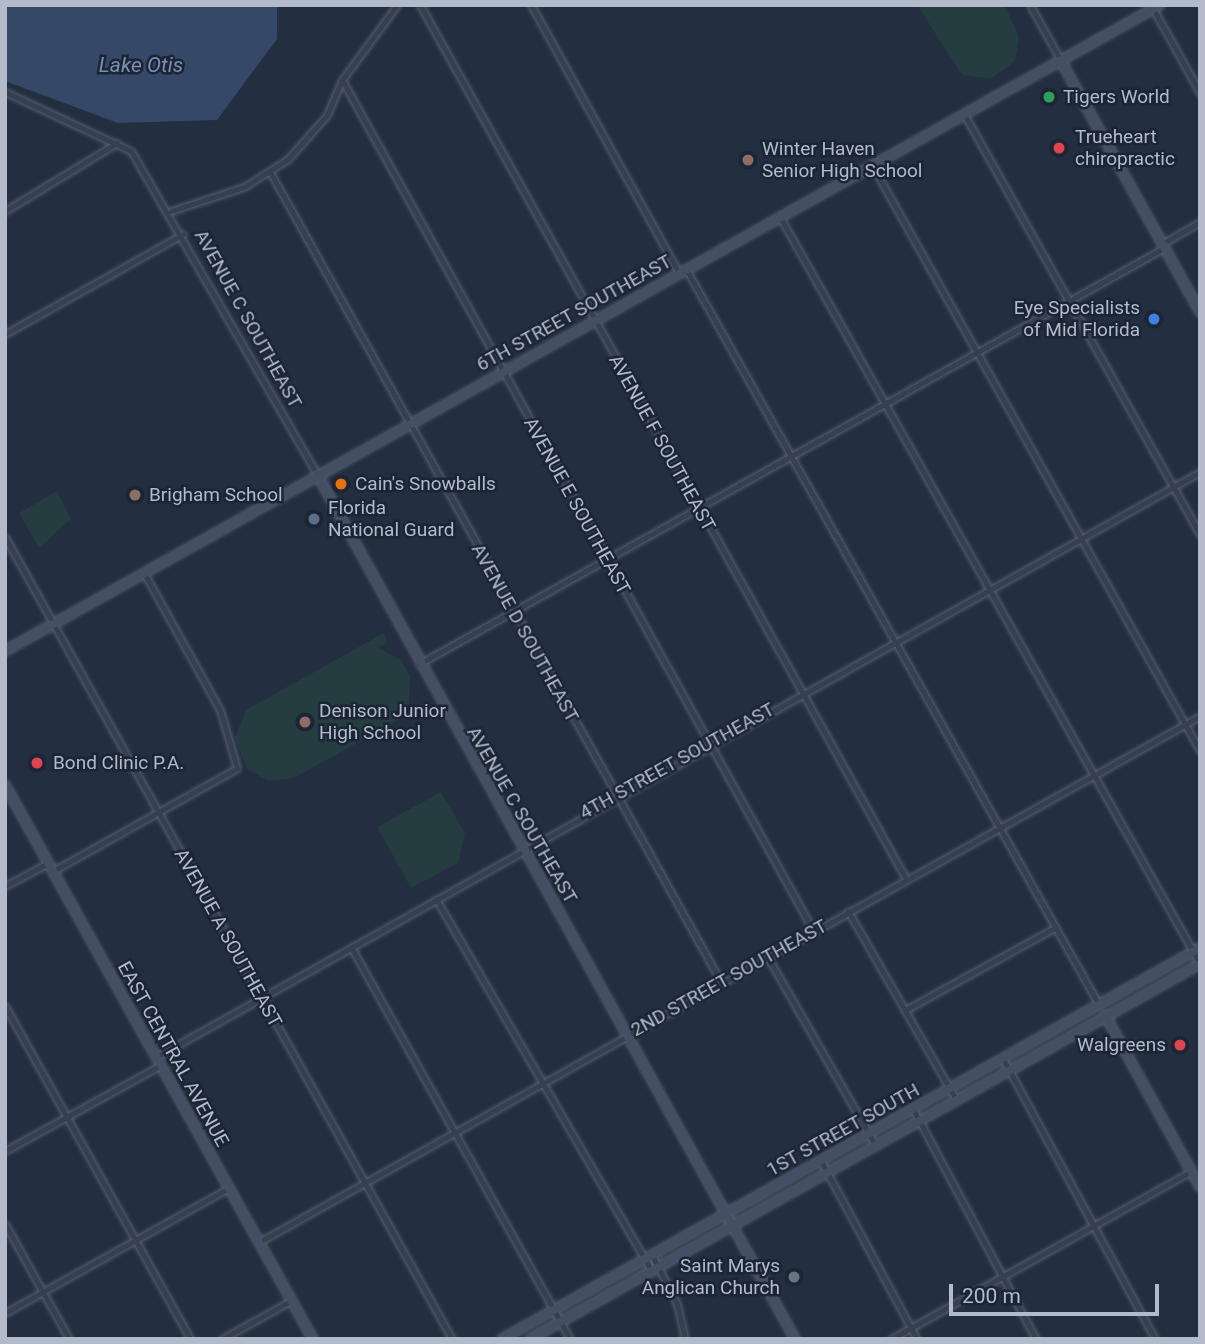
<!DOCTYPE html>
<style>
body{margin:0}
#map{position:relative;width:1205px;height:1344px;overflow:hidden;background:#232e40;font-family:Roboto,sans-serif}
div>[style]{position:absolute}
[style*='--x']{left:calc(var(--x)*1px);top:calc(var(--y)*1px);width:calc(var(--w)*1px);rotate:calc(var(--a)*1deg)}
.green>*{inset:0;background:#253c41}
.water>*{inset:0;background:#354868}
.roads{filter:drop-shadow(0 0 2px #555e6e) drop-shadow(0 0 2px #555e6e)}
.street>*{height:5px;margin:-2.5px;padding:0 2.5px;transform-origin:2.5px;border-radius:2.5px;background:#374050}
.secondary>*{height:8px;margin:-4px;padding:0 4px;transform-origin:4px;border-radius:4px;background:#454f63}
.dots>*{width:19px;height:19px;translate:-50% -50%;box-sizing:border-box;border:4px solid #1c2535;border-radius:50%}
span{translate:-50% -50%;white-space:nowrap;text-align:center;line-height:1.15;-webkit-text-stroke:5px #1c2535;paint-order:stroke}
.poi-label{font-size:19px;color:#b3bbcb}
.left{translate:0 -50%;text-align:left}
.right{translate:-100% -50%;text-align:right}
.street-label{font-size:19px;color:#b3bbcb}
.water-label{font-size:21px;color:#798fb4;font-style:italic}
.frame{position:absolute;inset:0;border:7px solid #b3bbcb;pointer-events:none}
.scale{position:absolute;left:949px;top:1284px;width:210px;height:32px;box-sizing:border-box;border:4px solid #b3bbcb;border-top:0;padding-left:9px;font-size:21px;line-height:24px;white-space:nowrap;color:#b3bbcb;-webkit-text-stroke:5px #1c2535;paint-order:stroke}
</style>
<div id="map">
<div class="green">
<div style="clip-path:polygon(917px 5px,1005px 5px,1019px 37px,1015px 61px,991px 79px,962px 75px)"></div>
<div style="clip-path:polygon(57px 491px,71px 519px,39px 548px,19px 513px)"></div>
<div style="clip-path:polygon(384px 633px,388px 642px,378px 648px,401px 660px,410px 676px,409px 705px,398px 720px,294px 778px,269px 781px,247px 769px,235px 738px,246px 710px)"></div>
<div style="clip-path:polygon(441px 792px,465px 833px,458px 863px,411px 888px,377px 827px)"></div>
</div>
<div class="water">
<div style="clip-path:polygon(5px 5px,277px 5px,277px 39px,217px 120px,118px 123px,5px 81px)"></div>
</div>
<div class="roads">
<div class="street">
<div style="--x:420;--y:5;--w:1000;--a:60.92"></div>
<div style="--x:531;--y:5;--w:306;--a:61.1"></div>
<div style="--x:1030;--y:5;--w:64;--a:61"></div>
<div style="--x:1151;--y:5;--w:101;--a:60.9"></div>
<div style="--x:342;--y:80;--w:972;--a:61.01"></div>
<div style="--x:5;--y:92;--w:139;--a:25.1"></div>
<div style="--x:131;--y:151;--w:373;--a:60.1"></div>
<div style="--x:964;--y:114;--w:483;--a:60.7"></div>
<div style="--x:872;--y:165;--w:672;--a:60.76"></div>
<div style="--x:270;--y:172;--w:927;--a:60.89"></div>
<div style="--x:5;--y:211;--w:131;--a:-31.3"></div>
<div style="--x:171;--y:211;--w:77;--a:-18.2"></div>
<div style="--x:244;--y:187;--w:52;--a:-32.5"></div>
<div style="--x:288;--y:159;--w:59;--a:-48.4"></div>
<div style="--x:327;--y:115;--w:38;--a:-67"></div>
<div style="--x:342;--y:80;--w:93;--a:-53.7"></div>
<div style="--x:780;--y:217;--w:857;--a:60.65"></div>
<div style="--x:1162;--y:244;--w:44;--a:-30.1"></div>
<div style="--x:686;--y:269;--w:844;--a:60.7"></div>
<div style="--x:5;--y:334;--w:204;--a:-29.3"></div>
<div style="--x:5;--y:537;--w:918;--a:60.87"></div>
<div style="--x:419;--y:664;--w:853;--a:-29.18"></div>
<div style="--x:53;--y:871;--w:211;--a:-29.2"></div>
<div style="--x:237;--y:768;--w:60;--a:-106.3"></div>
<div style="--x:220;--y:710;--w:157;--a:-119"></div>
<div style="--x:5;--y:886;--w:49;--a:-28.1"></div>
<div style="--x:436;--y:899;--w:430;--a:59.9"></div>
<div style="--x:848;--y:911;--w:219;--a:60.2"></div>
<div style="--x:351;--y:947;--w:449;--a:60.8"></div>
<div style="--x:767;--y:956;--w:219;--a:60.2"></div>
<div style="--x:5;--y:1006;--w:381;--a:60.9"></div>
<div style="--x:907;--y:1009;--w:170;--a:-28.8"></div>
<div style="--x:156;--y:1057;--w:1197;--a:-29.26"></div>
<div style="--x:1003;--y:1059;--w:319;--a:61.5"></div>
<div style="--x:913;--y:1109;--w:261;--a:61.9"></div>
<div style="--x:5;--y:1151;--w:178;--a:-28.9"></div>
<div style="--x:821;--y:1161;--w:202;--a:61.7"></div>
<div style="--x:5;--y:1224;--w:132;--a:60.9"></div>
<div style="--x:259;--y:1242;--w:1078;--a:-29.2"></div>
<div style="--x:652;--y:1255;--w:55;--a:63"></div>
<div style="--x:677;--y:1304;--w:36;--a:77"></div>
<div style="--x:5;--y:1313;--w:257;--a:-29.2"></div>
<div style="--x:222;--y:1339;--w:80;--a:-29.1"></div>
<div style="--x:891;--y:1339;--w:344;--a:-29.2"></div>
</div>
<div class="secondary">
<div style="--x:1061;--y:61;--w:287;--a:61"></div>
<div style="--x:317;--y:474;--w:988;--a:61.07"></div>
<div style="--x:5;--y:651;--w:1323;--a:-29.22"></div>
<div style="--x:5;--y:785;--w:634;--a:60.93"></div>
<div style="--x:1105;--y:1015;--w:196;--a:61.1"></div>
<div style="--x:502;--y:1339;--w:800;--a:-29.26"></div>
<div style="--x:530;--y:1339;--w:768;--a:-29.24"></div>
</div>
</div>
<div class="dots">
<div style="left:1049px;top:97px;background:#2e9e5b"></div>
<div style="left:1059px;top:148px;background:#e0444e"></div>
<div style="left:748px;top:160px;background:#8d6e63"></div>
<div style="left:1154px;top:319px;background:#3f7fe0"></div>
<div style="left:341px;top:484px;background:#e8710a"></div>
<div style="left:135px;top:495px;background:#8d6e63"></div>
<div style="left:314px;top:519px;background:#5c6f8a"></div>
<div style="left:305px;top:722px;background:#8d6e63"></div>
<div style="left:37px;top:763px;background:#e0444e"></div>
<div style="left:1180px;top:1045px;background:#e0444e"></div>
<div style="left:794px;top:1277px;background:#6b7280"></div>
</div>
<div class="poi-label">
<span class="left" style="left:1063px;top:97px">Tigers World</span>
<span class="left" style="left:1075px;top:148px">Trueheart<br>chiropractic</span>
<span class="left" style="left:762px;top:160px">Winter Haven<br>Senior High School</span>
<span class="right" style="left:1140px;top:319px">Eye Specialists<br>of Mid Florida</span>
<span class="left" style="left:355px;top:484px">Cain's Snowballs</span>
<span class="left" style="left:149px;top:495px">Brigham School</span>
<span class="left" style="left:328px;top:519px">Florida<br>National Guard</span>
<span class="left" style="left:319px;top:722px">Denison Junior<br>High School</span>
<span class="left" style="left:53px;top:763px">Bond Clinic P.A.</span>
<span class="right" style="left:1166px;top:1045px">Walgreens</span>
<span class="right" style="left:780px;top:1277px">Saint Marys<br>Anglican Church</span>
</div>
<div class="street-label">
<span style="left:574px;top:313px;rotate:-29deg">6TH STREET SOUTHEAST</span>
<span style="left:248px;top:319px;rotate:61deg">AVENUE C SOUTHEAST</span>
<span style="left:662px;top:443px;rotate:61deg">AVENUE F SOUTHEAST</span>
<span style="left:577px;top:506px;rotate:61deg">AVENUE E SOUTHEAST</span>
<span style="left:525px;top:633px;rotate:61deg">AVENUE D SOUTHEAST</span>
<span style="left:677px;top:761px;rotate:-29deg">4TH STREET SOUTHEAST</span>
<span style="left:522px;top:815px;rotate:60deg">AVENUE C SOUTHEAST</span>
<span style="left:228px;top:938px;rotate:61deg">AVENUE A SOUTHEAST</span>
<span style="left:729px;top:978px;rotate:-29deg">2ND STREET SOUTHEAST</span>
<span style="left:173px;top:1054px;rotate:61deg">EAST CENTRAL AVENUE</span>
<span style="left:843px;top:1130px;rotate:-29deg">1ST STREET SOUTH</span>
</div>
<div class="water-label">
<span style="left:141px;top:65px">Lake Otis</span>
</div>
<div class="frame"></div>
<div class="scale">200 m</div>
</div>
